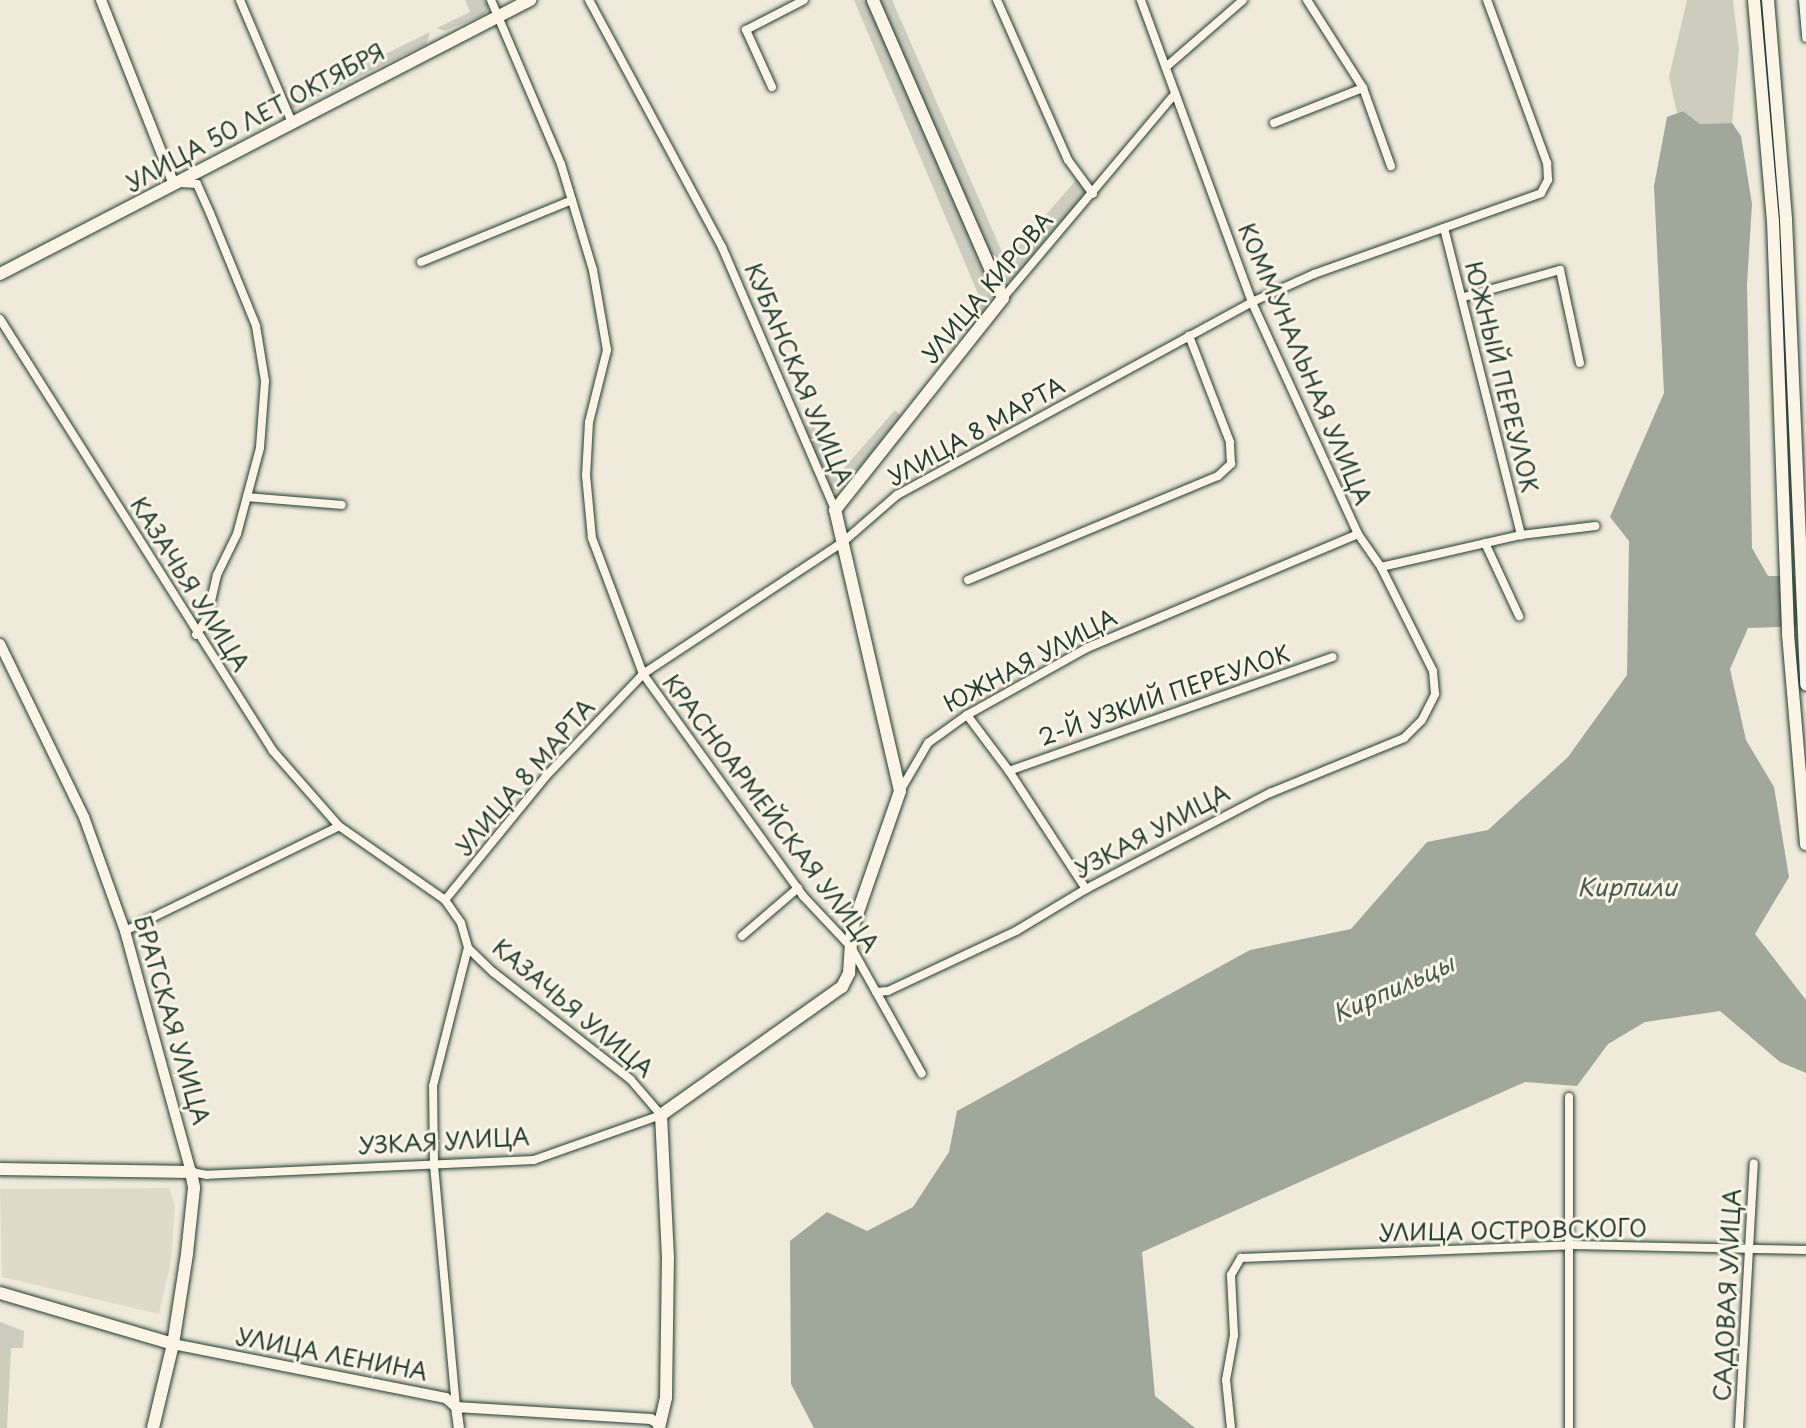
<!DOCTYPE html>
<meta charset="utf-8">
<style>
body{margin:0}
#map{position:relative;width:1806px;height:1428px;overflow:hidden;background:#efeada;font-family:"Playpen Sans",sans-serif}
div>[style]{position:absolute}
[style*='--x']{left:calc(var(--x)*1px);top:calc(var(--y)*1px);width:calc(var(--w)*1px);rotate:calc(var(--a)*1deg)}
.built>*{inset:0;background:#dedbcc}
.green>*{inset:0;background:#cccdbf}
.water>*{inset:0;background:#9fa89a}
.roads{filter:drop-shadow(0 0 2px #1f3d34) drop-shadow(0 0 2px #1f3d34)}
.minor>*{height:8px;margin:-4px;padding:0 4px;transform-origin:4px;border-radius:4px;background:#fcf5e5}
.tertiary>*{height:10px;margin:-5px;padding:0 5px;transform-origin:5px;border-radius:5px;background:#fcf5e5}
.secondary>*{height:12px;margin:-6px;padding:0 6px;transform-origin:6px;border-radius:6px;background:#fcf5e5}
.primary>*{height:12px;margin:-6px;padding:0 6px;transform-origin:6px;border-radius:6px;background:#fcf5e5}
span{translate:-50% -50%;white-space:nowrap;text-align:center;line-height:1.15;-webkit-text-stroke:6px #fcf5e5;paint-order:stroke}
.street-label{font-size:23px;color:#1f3d34}
.water-label{font-size:24px;color:#455d53;font-style:italic}
</style>
<div id="map">
<div class="built">
<div style="clip-path:polygon(169px 1188px,175px 1205px,171px 1261px,159px 1314px,2px 1277px,0 1189px)"></div>
</div>
<div class="green">
<div style="clip-path:polygon(465px 0,488px 0,488px 9px,484px 15px,445px 31px,437px 28px,470px 12px)"></div>
<div style="clip-path:polygon(854px 0,868px 0,990px 283px,991px 302px,968px 332px,962px 328px,981px 301px)"></div>
<div style="clip-path:polygon(878px 0,892px 0,1006px 261px,1077px 179px,1087px 190px,1088px 196px,1011px 281px,1002px 281px)"></div>
<div style="clip-path:polygon(1687px 0,1733px 0,1739px 50px,1732px 123px,1700px 124px,1683px 111px,1677px 113px,1669px 77px)"></div>
<div style="clip-path:polygon(430px 32px,426px 44px,290px 110px,284px 92px,291px 101px)"></div>
<div style="clip-path:polygon(895px 410px,901px 416px,841px 490px,830px 491px,803px 428px,812px 422px,838px 475px)"></div>
<div style="clip-path:polygon(0 1322px,24px 1331px,23px 1348px,11px 1348px,7px 1428px,0 1428px)"></div>
</div>
<div class="water">
<div style="clip-path:polygon(1683px 111px,1700px 124px,1732px 123px,1741px 136px,1752px 204px,1747px 284px,1752px 548px,1768px 576px,1806px 576px,1806px 626px,1748px 628px,1730px 669px,1746px 740px,1774px 787px,1789px 877px,1755px 934px,1806px 1000px,1806px 1073px,1780px 1062px,1720px 1011px,1645px 1022px,1608px 1044px,1577px 1086px,1525px 1082px,1142px 1252px,1155px 1396px,1195px 1428px,814px 1428px,791px 1384px,790px 1241px,827px 1212px,867px 1231px,913px 1207px,949px 1152px,957px 1111px,1250px 950px,1351px 929px,1427px 842px,1488px 830px,1568px 757px,1627px 675px,1629px 541px,1610px 517px,1664px 393px,1654px 186px,1667px 117px)"></div>
</div>
<div class="roads">
<div class="minor">
<div style="--x:240;--y:0;--w:130;--a:67"></div>
<div style="--x:491;--y:0;--w:178;--a:66.9"></div>
<div style="--x:561;--y:164;--w:111;--a:73.2"></div>
<div style="--x:593;--y:270;--w:81;--a:80.1"></div>
<div style="--x:607;--y:350;--w:74;--a:104"></div>
<div style="--x:589;--y:422;--w:53;--a:93.2"></div>
<div style="--x:586;--y:475;--w:63;--a:84.6"></div>
<div style="--x:592;--y:538;--w:145;--a:69.4"></div>
<div style="--x:643;--y:674;--w:274;--a:54.2"></div>
<div style="--x:803;--y:896;--w:70;--a:46.7"></div>
<div style="--x:851;--y:947;--w:145;--a:60.8"></div>
<div style="--x:589;--y:0;--w:281;--a:61.7"></div>
<div style="--x:722;--y:247;--w:286;--a:66.7"></div>
<div style="--x:997;--y:0;--w:175;--a:66.1"></div>
<div style="--x:1068;--y:160;--w:42;--a:53.7"></div>
<div style="--x:1307;--y:0;--w:104;--a:57.5"></div>
<div style="--x:1363;--y:88;--w:83;--a:70.3"></div>
<div style="--x:1803;--y:0;--w:38;--a:85"></div>
<div style="--x:1166;--y:67;--w:102;--a:-41"></div>
<div style="--x:772;--y:87;--w:63;--a:-114.5"></div>
<div style="--x:746;--y:30;--w:65;--a:-27.3"></div>
<div style="--x:1274;--y:123;--w:96;--a:-21.5"></div>
<div style="--x:180;--y:183;--w:17;--a:3"></div>
<div style="--x:197;--y:184;--w:32;--a:66"></div>
<div style="--x:210;--y:213;--w:122;--a:67.8"></div>
<div style="--x:256;--y:326;--w:56;--a:80.7"></div>
<div style="--x:265;--y:381;--w:67;--a:94.3"></div>
<div style="--x:260;--y:448;--w:89;--a:105"></div>
<div style="--x:237;--y:534;--w:46;--a:116"></div>
<div style="--x:217;--y:575;--w:44;--a:103.1"></div>
<div style="--x:207;--y:618;--w:20;--a:123"></div>
<div style="--x:1444;--y:228;--w:317;--a:75.9"></div>
<div style="--x:421;--y:262;--w:163;--a:-22.3"></div>
<div style="--x:1464;--y:297;--w:100;--a:-15.7"></div>
<div style="--x:1560;--y:270;--w:95;--a:77.9"></div>
<div style="--x:1003;--y:298;--w:267;--a:-49.9"></div>
<div style="--x:0;--y:319;--w:511;--a:57.71"></div>
<div style="--x:273;--y:751;--w:100;--a:48.7"></div>
<div style="--x:339;--y:826;--w:129;--a:34.9"></div>
<div style="--x:445;--y:900;--w:28;--a:55"></div>
<div style="--x:461;--y:923;--w:26;--a:74"></div>
<div style="--x:468;--y:948;--w:35;--a:44"></div>
<div style="--x:493;--y:972;--w:175;--a:38"></div>
<div style="--x:631;--y:1080;--w:46;--a:49.4"></div>
<div style="--x:661;--y:1115;--w:135;--a:160.5"></div>
<div style="--x:534;--y:1160;--w:327;--a:177.4"></div>
<div style="--x:207;--y:1175;--w:16;--a:-169"></div>
<div style="--x:247;--y:497;--w:95;--a:4.8"></div>
<div style="--x:1485;--y:543;--w:81;--a:65"></div>
<div style="--x:1381;--y:567;--w:144;--a:-12.9"></div>
<div style="--x:1521;--y:535;--w:75;--a:-6.9"></div>
<div style="--x:968;--y:580;--w:271;--a:-22.6"></div>
<div style="--x:1218;--y:476;--w:18;--a:-43"></div>
<div style="--x:1231;--y:464;--w:22;--a:-93"></div>
<div style="--x:1230;--y:442;--w:114;--a:-111.1"></div>
<div style="--x:967;--y:715;--w:70;--a:53.1"></div>
<div style="--x:1009;--y:771;--w:141;--a:56.9"></div>
<div style="--x:1009;--y:771;--w:343;--a:-19.4"></div>
<div style="--x:900;--y:791;--w:56;--a:-59.7"></div>
<div style="--x:928;--y:743;--w:48;--a:-35.7"></div>
<div style="--x:967;--y:715;--w:137;--a:-29.2"></div>
<div style="--x:1087;--y:648;--w:294;--a:-22.8"></div>
<div style="--x:445;--y:900;--w:160;--a:-50.8"></div>
<div style="--x:546;--y:776;--w:141;--a:-46.4"></div>
<div style="--x:643;--y:674;--w:240;--a:-33.4"></div>
<div style="--x:843;--y:542;--w:72;--a:-41"></div>
<div style="--x:897;--y:495;--w:404;--a:-28.5"></div>
<div style="--x:1252;--y:302;--w:68;--a:-24.3"></div>
<div style="--x:1314;--y:274;--w:241;--a:-19.6"></div>
<div style="--x:1541;--y:193;--w:15;--a:-62"></div>
<div style="--x:1548;--y:180;--w:17;--a:-93"></div>
<div style="--x:1547;--y:163;--w:174;--a:-110.2"></div>
<div style="--x:125;--y:931;--w:238;--a:-26.1"></div>
<div style="--x:742;--y:936;--w:74;--a:-40.6"></div>
<div style="--x:876;--y:992;--w:12;--a:-5"></div>
<div style="--x:888;--y:991;--w:141;--a:-25.1"></div>
<div style="--x:1016;--y:931;--w:82;--a:-31"></div>
<div style="--x:1086;--y:889;--w:208;--a:-27.6"></div>
<div style="--x:1270;--y:793;--w:145;--a:-22.3"></div>
<div style="--x:1404;--y:738;--w:25;--a:-45"></div>
<div style="--x:1422;--y:720;--w:29;--a:-63"></div>
<div style="--x:1435;--y:694;--w:23;--a:-95"></div>
<div style="--x:1433;--y:671;--w:116;--a:-116.6"></div>
<div style="--x:1381;--y:567;--w:40;--a:-124.9"></div>
<div style="--x:1358;--y:534;--w:255;--a:-114.6"></div>
<div style="--x:1252;--y:302;--w:322;--a:-110.2"></div>
<div style="--x:1569;--y:1097;--w:331;--a:90"></div>
<div style="--x:456;--y:1407;--w:244;--a:-95.2"></div>
<div style="--x:434;--y:1164;--w:78;--a:-90.7"></div>
<div style="--x:433;--y:1086;--w:142;--a:-75.8"></div>
<div style="--x:1231;--y:1428;--w:48;--a:-95.9"></div>
<div style="--x:1226;--y:1380;--w:46;--a:-79.9"></div>
<div style="--x:1234;--y:1335;--w:60;--a:-92.9"></div>
<div style="--x:1231;--y:1275;--w:20;--a:-60"></div>
<div style="--x:1241;--y:1258;--w:331;--a:-2.2"></div>
<div style="--x:1572;--y:1245;--w:234;--a:1.2"></div>
<div style="--x:1739;--y:1428;--w:265;--a:-86.8"></div>
</div>
<div class="tertiary">
<div style="--x:101;--y:0;--w:196;--a:68.4"></div>
<div style="--x:0;--y:644;--w:192;--a:64.1"></div>
<div style="--x:84;--y:817;--w:121;--a:70.2"></div>
<div style="--x:125;--y:931;--w:250;--a:74.7"></div>
<div style="--x:173;--y:1344;--w:278;--a:11.2"></div>
<div style="--x:446;--y:1398;--w:13;--a:42"></div>
<div style="--x:456;--y:1407;--w:195;--a:3.5"></div>
<div style="--x:651;--y:1419;--w:9;--a:32"></div>
<div style="--x:456;--y:1407;--w:21;--a:82"></div>
</div>
<div class="secondary">
<div style="--x:0;--y:274;--w:597;--a:-27.34"></div>
<div style="--x:0;--y:1169;--w:191;--a:0.9"></div>
<div style="--x:191;--y:1172;--w:16;--a:79"></div>
<div style="--x:194;--y:1188;--w:66;--a:96.1"></div>
<div style="--x:187;--y:1254;--w:91;--a:98.8"></div>
<div style="--x:173;--y:1344;--w:86;--a:103.4"></div>
<div style="--x:0;--y:1293;--w:180;--a:16.4"></div>
<div style="--x:659;--y:1428;--w:31;--a:-77"></div>
<div style="--x:666;--y:1398;--w:140;--a:-89.2"></div>
<div style="--x:668;--y:1258;--w:143;--a:-92.8"></div>
<div style="--x:661;--y:1115;--w:222;--a:-35.3"></div>
<div style="--x:842;--y:987;--w:16;--a:-63"></div>
<div style="--x:849;--y:973;--w:44;--a:-86.1"></div>
<div style="--x:852;--y:929;--w:146;--a:-70.8"></div>
<div style="--x:900;--y:791;--w:288;--a:-103"></div>
<div style="--x:835;--y:510;--w:270;--a:-51.6"></div>
<div style="--x:1003;--y:298;--w:325;--a:-113.6"></div>
</div>
<div class="primary">
<div style="--x:1754;--y:0;--w:222;--a:85.1"></div>
<div style="--x:1773;--y:221;--w:413;--a:87.9"></div>
<div style="--x:1788;--y:634;--w:211;--a:85.1"></div>
<div style="--x:1768;--y:0;--w:221;--a:85.3"></div>
<div style="--x:1786;--y:220;--w:465;--a:87.5"></div>
</div>
</div>
<div class="street-label">
<span style="left:255px;top:117px;rotate:-28deg">УЛИЦА 50 ЛЕТ ОКТЯБРЯ</span>
<span style="left:987px;top:287px;rotate:-50deg">УЛИЦА КИРОВА</span>
<span style="left:1305px;top:364px;rotate:67deg">КОММУНАЛЬНАЯ УЛИЦА</span>
<span style="left:799px;top:374px;rotate:67deg">КУБАНСКАЯ УЛИЦА</span>
<span style="left:1502px;top:377px;rotate:76deg">ЮЖНЫЙ ПЕРЕУЛОК</span>
<span style="left:976px;top:431px;rotate:-29deg">УЛИЦА 8 МАРТА</span>
<span style="left:190px;top:584px;rotate:58deg">КАЗАЧЬЯ УЛИЦА</span>
<span style="left:1030px;top:660px;rotate:-28deg">ЮЖНАЯ УЛИЦА</span>
<span style="left:1164px;top:695px;rotate:-19deg">2-Й УЗКИЙ ПЕРЕУЛОК</span>
<span style="left:525px;top:777px;rotate:-49deg">УЛИЦА 8 МАРТА</span>
<span style="left:771px;top:813px;rotate:53deg">КРАСНОАРМЕЙСКАЯ УЛИЦА</span>
<span style="left:1152px;top:831px;rotate:-28deg">УЗКАЯ УЛИЦА</span>
<span style="left:573px;top:1008px;rotate:40deg">КАЗАЧЬЯ УЛИЦА</span>
<span style="left:172px;top:1020px;rotate:74deg">БРАТСКАЯ УЛИЦА</span>
<span style="left:444px;top:1141px;rotate:-3deg">УЗКАЯ УЛИЦА</span>
<span style="left:1513px;top:1230px;rotate:-1deg">УЛИЦА ОСТРОВСКОГО</span>
<span style="left:1727px;top:1295px;rotate:-87deg">САДОВАЯ УЛИЦА</span>
<span style="left:332px;top:1354px;rotate:11deg">УЛИЦА ЛЕНИНА</span>
</div>
<div class="water-label">
<span style="left:1627px;top:887px">Кирпили</span>
<span style="left:1393px;top:988px;rotate:-24deg">Кирпильцы</span>
</div>
</div>
